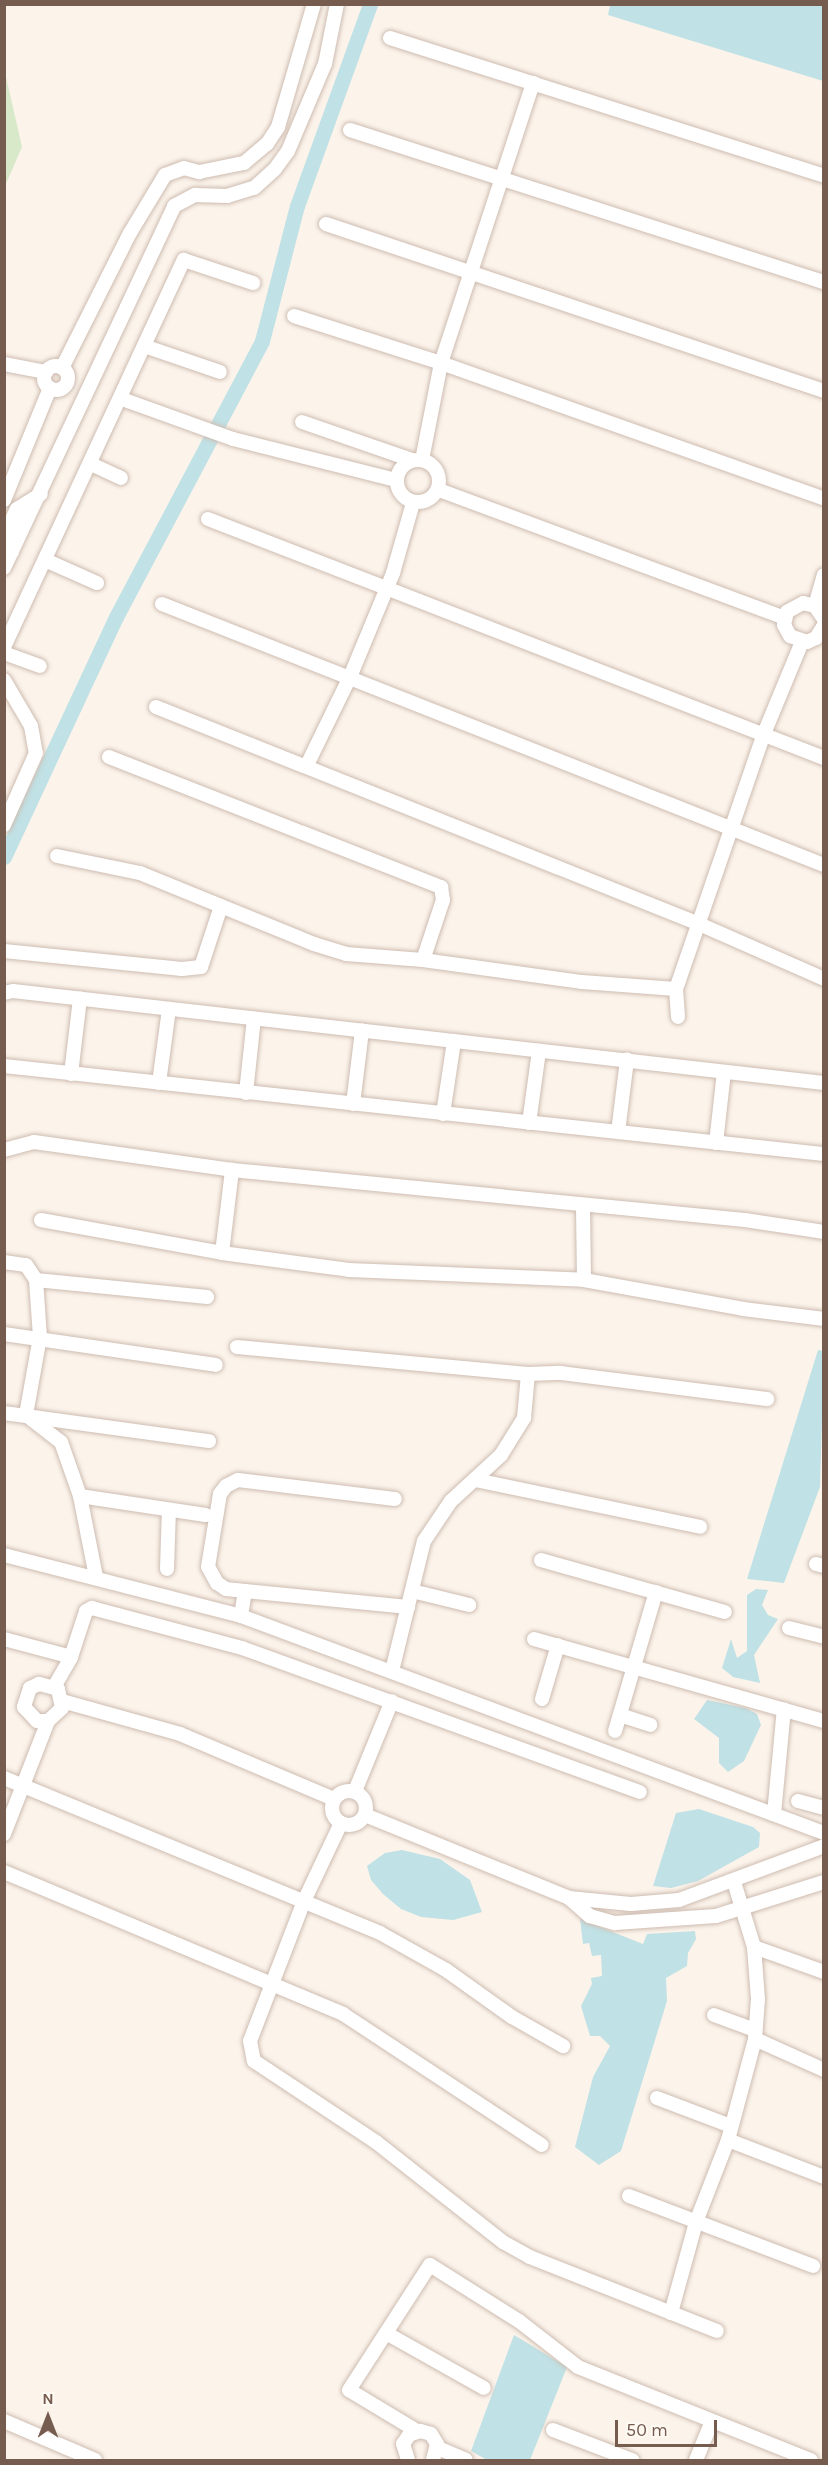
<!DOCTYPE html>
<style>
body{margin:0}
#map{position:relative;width:828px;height:2465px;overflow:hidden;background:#fcf4eb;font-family:Karla,sans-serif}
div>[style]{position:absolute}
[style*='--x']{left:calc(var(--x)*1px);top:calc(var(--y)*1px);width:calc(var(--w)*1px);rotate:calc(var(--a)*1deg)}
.green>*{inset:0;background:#d8e9ca}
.water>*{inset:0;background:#c0e1e5}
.canal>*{height:15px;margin:-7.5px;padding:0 7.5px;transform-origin:7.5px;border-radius:7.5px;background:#c0e1e5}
.roads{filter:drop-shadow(0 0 2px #cebcb1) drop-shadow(0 0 2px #cebcb1)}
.minor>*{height:14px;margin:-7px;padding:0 7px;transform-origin:7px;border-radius:7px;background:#fff}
.minor>.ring{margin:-7px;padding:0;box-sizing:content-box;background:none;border:14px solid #fff;border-radius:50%}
span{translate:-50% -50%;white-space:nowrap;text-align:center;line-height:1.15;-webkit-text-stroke:5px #fef9f2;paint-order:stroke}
.frame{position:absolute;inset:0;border:6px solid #765b4f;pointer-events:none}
.north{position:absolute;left:18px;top:2387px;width:60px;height:60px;-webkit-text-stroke:4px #fef9f2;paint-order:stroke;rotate:0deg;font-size:16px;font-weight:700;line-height:24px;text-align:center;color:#765b4f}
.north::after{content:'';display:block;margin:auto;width:21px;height:27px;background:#765b4f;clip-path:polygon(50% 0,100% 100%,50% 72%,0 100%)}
.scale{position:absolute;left:615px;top:2420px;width:102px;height:27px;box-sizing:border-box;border:3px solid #765b4f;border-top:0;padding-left:8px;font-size:18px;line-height:21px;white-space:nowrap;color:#765b4f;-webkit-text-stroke:4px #fef9f2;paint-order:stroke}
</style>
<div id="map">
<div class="green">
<div style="clip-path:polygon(4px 68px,22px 147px,5px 186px,4px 186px)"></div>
</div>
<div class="water">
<div style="clip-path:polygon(610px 5px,823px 5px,823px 81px,608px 15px)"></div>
<div style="clip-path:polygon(818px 1350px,824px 1351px,820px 1487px,784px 1583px,747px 1579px)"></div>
<div style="clip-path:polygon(756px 1589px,768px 1590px,762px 1605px,768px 1615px,778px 1619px,754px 1655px,760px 1683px,733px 1677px,722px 1668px,731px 1639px,737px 1658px,747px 1651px,747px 1595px)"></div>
<div style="clip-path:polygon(707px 1700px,746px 1708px,757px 1714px,761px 1725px,744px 1761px,728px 1772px,719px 1763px,719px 1738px,694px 1719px)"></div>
<div style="clip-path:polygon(699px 1809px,753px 1827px,760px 1833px,759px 1847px,698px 1881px,671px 1888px,653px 1886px,676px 1813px)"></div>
<div style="clip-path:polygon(402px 1850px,440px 1859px,470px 1880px,482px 1912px,453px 1920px,421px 1917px,401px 1909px,383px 1894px,371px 1880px,367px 1866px,385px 1853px)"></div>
<div style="clip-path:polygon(580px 1919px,643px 1944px,647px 1934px,695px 1931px,696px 1939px,688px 1953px,687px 1966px,666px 1978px,667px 2001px,621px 2151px,599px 2165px,575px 2147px,593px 2077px,610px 2046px,600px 2036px,590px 2036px,581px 2006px,592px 1984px,591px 1978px,602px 1976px,601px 1955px,592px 1956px,589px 1943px,583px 1944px)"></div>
<div style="clip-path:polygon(514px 2335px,567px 2367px,530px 2460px,487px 2460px,471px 2451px)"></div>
</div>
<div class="canal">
<div style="--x:4;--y:857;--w:265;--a:-65"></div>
<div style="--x:116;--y:617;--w:312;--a:-62.1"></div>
<div style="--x:262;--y:341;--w:139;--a:-75.5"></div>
<div style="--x:297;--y:206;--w:215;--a:-70.1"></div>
</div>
<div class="roads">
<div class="minor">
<div style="--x:390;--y:38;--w:455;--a:17.6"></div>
<div style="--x:350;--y:130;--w:498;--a:17.8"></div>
<div style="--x:326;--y:224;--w:525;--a:18.54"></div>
<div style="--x:294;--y:316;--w:154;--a:17.7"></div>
<div style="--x:441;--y:363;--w:406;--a:19.5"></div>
<div style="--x:147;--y:347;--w:77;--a:18.9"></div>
<div style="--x:4;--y:364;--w:43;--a:10.8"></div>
<div class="ring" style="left:44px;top:366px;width:10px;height:10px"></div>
<div style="--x:62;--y:368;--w:151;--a:-63.3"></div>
<div style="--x:130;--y:233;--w:68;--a:-58.9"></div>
<div style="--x:165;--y:175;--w:20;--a:-20"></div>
<div style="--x:184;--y:168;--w:16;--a:15"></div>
<div style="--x:199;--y:172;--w:46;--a:-11.3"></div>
<div style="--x:244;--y:163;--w:30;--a:-40"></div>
<div style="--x:267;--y:144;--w:20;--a:-57"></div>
<div style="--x:278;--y:127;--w:128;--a:-73.7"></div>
<div style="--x:122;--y:399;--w:118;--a:19.8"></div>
<div style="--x:233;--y:439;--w:168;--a:14.1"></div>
<div style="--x:302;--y:422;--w:116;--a:19.1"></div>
<div class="ring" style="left:397px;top:460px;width:28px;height:28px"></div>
<div style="--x:422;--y:460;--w:99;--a:-78.9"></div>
<div style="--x:441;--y:363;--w:295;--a:-71.8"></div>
<div style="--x:91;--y:464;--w:33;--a:25"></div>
<div style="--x:439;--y:490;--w:369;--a:20.3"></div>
<div style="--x:4;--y:500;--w:121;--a:-67.7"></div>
<div style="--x:208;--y:519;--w:661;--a:21.21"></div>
<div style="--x:12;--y:552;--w:24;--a:-99"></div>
<div style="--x:8;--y:528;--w:21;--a:-65"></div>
<div style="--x:17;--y:509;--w:28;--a:-32"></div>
<div style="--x:45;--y:560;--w:57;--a:23.9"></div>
<div style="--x:4;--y:568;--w:400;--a:-64.8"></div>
<div style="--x:174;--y:206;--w:24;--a:-28"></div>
<div style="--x:195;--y:195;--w:32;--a:2"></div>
<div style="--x:227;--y:196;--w:28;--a:-17"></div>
<div style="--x:254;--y:188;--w:28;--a:-42"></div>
<div style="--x:275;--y:169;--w:22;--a:-54"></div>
<div style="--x:288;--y:151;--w:95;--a:-67"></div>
<div style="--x:325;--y:64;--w:61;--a:-78.7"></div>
<div style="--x:162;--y:604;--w:712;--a:21.52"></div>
<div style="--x:815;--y:606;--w:32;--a:-74"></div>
<div style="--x:824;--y:619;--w:16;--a:-125"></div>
<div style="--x:815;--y:606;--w:12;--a:-166"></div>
<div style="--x:803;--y:603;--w:18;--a:151"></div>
<div style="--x:787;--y:612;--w:13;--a:103"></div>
<div style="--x:784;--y:625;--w:13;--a:61"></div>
<div style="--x:790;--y:636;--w:18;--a:19"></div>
<div style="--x:807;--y:642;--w:10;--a:-24"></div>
<div style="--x:816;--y:638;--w:15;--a:-58"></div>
<div style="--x:4;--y:647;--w:427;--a:-65.1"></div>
<div style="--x:184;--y:260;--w:73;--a:18.4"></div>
<div style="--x:4;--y:653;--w:38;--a:20"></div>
<div style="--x:4;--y:680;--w:53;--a:59.6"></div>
<div style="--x:31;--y:726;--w:27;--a:80"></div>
<div style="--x:36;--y:753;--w:79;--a:114"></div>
<div style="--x:156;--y:707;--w:585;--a:21.78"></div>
<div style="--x:699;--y:924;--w:137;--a:23.7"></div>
<div style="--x:109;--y:757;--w:357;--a:21.4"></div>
<div style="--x:441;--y:887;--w:13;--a:81"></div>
<div style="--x:443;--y:900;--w:63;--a:108.4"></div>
<div style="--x:307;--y:765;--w:98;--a:-64"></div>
<div style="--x:350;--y:677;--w:113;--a:-67.5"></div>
<div style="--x:393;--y:573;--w:73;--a:-74.1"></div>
<div style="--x:57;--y:856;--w:85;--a:11.6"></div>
<div style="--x:140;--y:873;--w:188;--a:22.2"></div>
<div style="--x:314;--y:944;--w:34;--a:17"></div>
<div style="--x:346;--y:954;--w:77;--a:4.5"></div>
<div style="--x:423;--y:960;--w:161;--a:7.9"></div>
<div style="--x:582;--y:982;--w:94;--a:4.3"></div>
<div style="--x:4;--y:951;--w:179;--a:5.8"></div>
<div style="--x:182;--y:969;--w:19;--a:-6"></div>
<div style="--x:201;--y:967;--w:64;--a:-71.8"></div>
<div style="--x:4;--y:993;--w:9;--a:-13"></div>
<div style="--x:13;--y:991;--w:816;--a:6.47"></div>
<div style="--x:678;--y:1017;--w:28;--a:-94"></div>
<div style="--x:676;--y:989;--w:268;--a:-71"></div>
<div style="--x:763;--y:736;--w:102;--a:-67.5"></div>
<div style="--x:4;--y:1066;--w:825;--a:6.13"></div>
<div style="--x:71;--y:1074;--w:76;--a:-83.2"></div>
<div style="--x:159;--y:1083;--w:75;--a:-82.3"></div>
<div style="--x:246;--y:1093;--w:75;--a:-83.9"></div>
<div style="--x:353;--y:1104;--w:74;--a:-83"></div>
<div style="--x:443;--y:1114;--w:74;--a:-81.4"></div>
<div style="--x:529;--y:1123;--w:73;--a:-82.1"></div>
<div style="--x:618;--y:1132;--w:73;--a:-82.9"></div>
<div style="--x:716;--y:1143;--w:71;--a:-83.6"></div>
<div style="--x:4;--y:1150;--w:31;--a:-15"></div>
<div style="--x:34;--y:1142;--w:200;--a:8"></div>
<div style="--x:232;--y:1170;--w:515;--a:5.57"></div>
<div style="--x:745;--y:1220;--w:80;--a:8.6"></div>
<div style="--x:583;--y:1207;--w:73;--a:89.2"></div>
<div style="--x:41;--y:1220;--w:184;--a:10.3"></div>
<div style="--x:222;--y:1253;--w:128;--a:7.6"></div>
<div style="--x:349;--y:1270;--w:235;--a:2.4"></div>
<div style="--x:584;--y:1280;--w:162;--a:10.3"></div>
<div style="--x:743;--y:1309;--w:82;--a:7"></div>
<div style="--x:222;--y:1253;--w:84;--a:-83.1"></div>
<div style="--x:4;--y:1262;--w:22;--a:8"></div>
<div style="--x:26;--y:1265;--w:18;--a:56"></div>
<div style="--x:36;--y:1280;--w:57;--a:86"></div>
<div style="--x:40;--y:1337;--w:79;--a:100.2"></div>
<div style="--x:36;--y:1280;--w:172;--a:5.7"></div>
<div style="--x:4;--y:1334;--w:214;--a:8.3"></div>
<div style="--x:237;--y:1347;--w:292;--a:5.3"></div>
<div style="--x:528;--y:1374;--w:33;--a:-2"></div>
<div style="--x:561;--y:1373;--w:208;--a:7.2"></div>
<div style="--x:4;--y:1413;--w:207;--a:7.8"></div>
<div style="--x:30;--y:1418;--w:39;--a:38"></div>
<div style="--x:61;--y:1442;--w:57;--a:70.6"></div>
<div style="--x:80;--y:1496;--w:83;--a:78.8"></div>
<div style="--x:476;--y:1480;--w:229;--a:11.8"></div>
<div style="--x:80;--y:1496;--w:127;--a:8.6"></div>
<div style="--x:4;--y:1555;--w:245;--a:14.4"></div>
<div style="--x:241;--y:1616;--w:622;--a:20.42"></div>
<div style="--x:541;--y:1560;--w:191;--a:15.8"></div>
<div style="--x:816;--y:1564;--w:8;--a:14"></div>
<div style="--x:167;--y:1569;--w:59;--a:-88.1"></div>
<div style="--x:245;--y:1591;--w:164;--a:5.6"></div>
<div style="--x:412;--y:1591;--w:59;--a:13.8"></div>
<div style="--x:241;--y:1616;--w:25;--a:-81"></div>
<div style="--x:245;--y:1591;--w:19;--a:-174"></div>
<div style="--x:226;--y:1589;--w:11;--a:-146"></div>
<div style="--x:217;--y:1583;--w:18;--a:-119"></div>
<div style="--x:208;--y:1567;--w:74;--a:-80.7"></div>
<div style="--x:220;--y:1494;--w:10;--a:-53"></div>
<div style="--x:226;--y:1486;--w:13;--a:-27"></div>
<div style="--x:238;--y:1480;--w:158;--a:6.9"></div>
<div style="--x:789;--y:1628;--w:36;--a:14"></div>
<div style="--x:4;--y:1639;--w:69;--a:15"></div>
<div style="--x:534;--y:1639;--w:301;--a:15.8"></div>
<div style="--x:392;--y:1671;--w:134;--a:-76.2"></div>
<div style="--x:424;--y:1541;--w:48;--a:-56"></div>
<div style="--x:451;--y:1501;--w:68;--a:-42.6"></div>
<div style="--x:501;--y:1455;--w:44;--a:-58.1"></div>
<div style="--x:524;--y:1418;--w:44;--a:-84.8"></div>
<div style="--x:54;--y:1687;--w:34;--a:-60"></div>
<div style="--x:71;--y:1657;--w:48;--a:-71.9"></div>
<div style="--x:86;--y:1611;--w:7;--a:-27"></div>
<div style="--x:92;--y:1608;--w:155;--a:14.9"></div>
<div style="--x:242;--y:1648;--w:423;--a:19.9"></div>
<div style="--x:542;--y:1699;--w:56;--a:-73.5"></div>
<div style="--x:62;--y:1701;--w:123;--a:15.6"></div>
<div style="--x:180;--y:1734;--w:167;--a:22.9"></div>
<div style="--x:620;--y:1715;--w:32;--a:18"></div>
<div style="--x:615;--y:1731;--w:145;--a:-73.6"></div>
<div style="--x:4;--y:1778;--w:407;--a:22.4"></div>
<div style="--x:380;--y:1933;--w:76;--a:29.3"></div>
<div style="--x:446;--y:1970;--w:81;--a:35.5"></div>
<div style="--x:512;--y:2017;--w:59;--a:29.6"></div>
<div class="ring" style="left:332px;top:1791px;width:20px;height:20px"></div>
<div style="--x:355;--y:1791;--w:97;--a:-67.7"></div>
<div style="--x:798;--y:1801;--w:27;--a:15"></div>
<div style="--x:774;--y:1814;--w:105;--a:-84.6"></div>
<div style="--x:365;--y:1815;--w:220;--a:22.1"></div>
<div style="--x:569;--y:1898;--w:28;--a:41"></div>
<div style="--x:590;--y:1916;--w:26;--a:16"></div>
<div style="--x:615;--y:1923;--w:101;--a:-4"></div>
<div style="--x:716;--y:1916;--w:113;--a:-17.5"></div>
<div style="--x:341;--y:1823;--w:86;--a:115.4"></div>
<div style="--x:304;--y:1901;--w:150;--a:111.1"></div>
<div style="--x:250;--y:2041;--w:20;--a:79"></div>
<div style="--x:254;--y:2061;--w:146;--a:33.6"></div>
<div style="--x:376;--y:2142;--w:162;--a:38.2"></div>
<div style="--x:503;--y:2242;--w:31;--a:29"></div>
<div style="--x:530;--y:2257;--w:201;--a:21.6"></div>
<div style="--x:4;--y:1834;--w:121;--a:-68.7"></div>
<div style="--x:48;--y:1721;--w:19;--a:-43"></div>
<div style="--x:62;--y:1708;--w:19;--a:-102"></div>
<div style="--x:58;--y:1689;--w:20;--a:-165"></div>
<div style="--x:39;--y:1684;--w:10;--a:156"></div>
<div style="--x:30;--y:1688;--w:20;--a:108"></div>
<div style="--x:24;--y:1707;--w:19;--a:47"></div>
<div style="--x:37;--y:1721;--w:11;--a:0"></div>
<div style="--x:4;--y:1872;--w:368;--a:22.7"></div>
<div style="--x:343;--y:2014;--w:238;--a:33.4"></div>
<div style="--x:569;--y:1898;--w:62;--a:5.5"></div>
<div style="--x:631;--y:1904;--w:48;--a:-4.8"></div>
<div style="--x:679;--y:1900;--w:155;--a:-20.4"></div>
<div style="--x:754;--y:1947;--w:74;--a:19.7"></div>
<div style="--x:714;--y:2015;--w:44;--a:20.1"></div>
<div style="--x:755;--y:2039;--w:76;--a:24.2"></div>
<div style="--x:657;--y:2098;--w:79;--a:20.7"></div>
<div style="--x:728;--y:2140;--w:103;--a:21.1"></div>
<div style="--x:629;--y:2196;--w:197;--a:20.8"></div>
<div style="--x:671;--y:2313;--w:94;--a:-74.6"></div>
<div style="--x:696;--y:2222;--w:88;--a:-68.7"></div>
<div style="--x:728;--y:2140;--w:105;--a:-75"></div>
<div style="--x:755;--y:2039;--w:40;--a:-85.7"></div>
<div style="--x:758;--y:1999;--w:52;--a:-94.4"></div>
<div style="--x:754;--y:1947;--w:68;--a:-107.1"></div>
<div style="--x:386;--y:2333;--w:112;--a:29.3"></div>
<div style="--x:4;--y:2421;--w:99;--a:23.2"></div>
<div style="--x:553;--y:2430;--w:85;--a:20.8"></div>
<div style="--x:417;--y:2431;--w:79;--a:-148.9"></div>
<div style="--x:349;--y:2390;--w:149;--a:-57.1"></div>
<div style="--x:430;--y:2265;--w:105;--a:32.2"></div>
<div style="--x:519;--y:2321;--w:75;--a:37.9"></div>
<div style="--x:578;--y:2367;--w:251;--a:21.8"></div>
<div style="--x:438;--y:2448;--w:30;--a:23"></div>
<div style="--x:408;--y:2460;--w:17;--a:-107"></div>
<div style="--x:403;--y:2444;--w:11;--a:-56"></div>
<div style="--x:409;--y:2435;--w:12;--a:-20"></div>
<div style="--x:420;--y:2431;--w:11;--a:15"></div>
<div style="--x:431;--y:2434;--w:12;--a:59"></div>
<div style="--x:437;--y:2444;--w:16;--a:104"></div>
<div style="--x:696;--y:2460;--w:42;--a:-67.7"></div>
</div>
</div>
<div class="frame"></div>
<div class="north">N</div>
<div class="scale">50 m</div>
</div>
